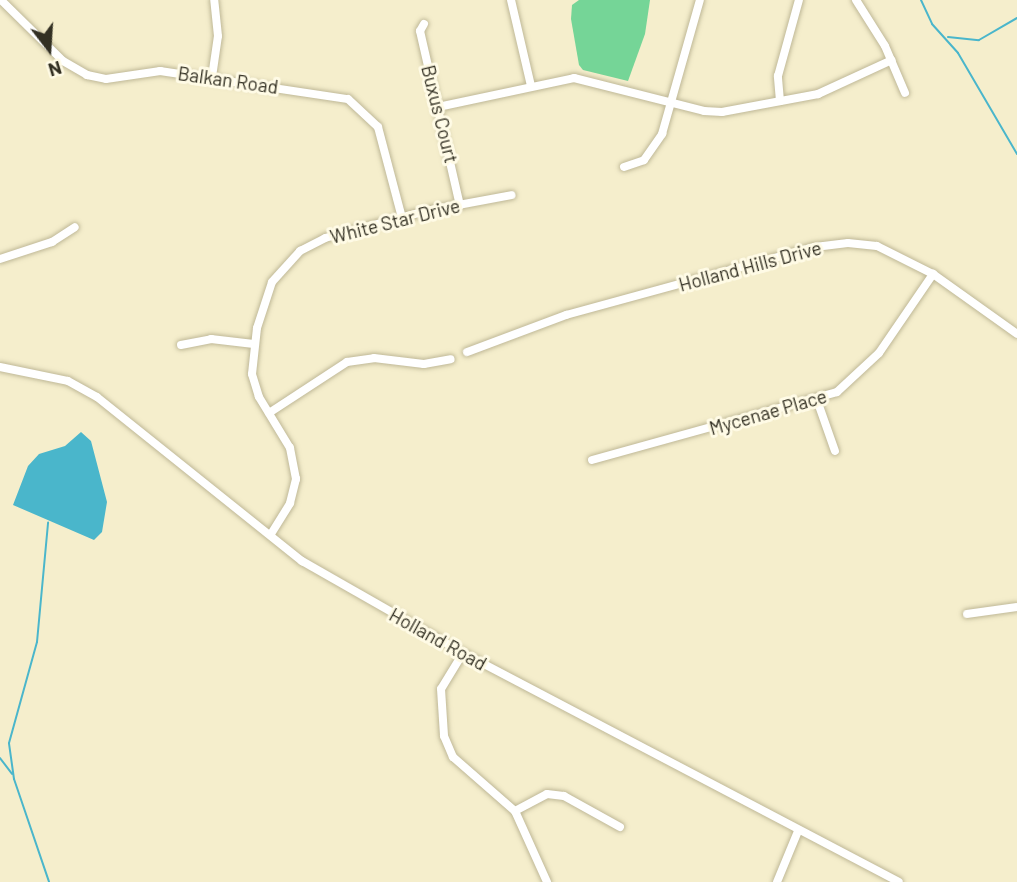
<!DOCTYPE html>
<style>
body{margin:0}
#map{position:relative;width:1017px;height:882px;overflow:hidden;background:#f5eecc;font-family:Barlow,sans-serif}
div>[style]{position:absolute}
[style*='--x']{left:calc(var(--x)*1px);top:calc(var(--y)*1px);width:calc(var(--w)*1px);rotate:calc(var(--a)*1deg)}
.forest>*{inset:0;background:#75d597}
.water>*{inset:0;background:#4ab6cb}
.stream>*{height:2px;margin:-1px;padding:0 1px;transform-origin:1px;border-radius:1px;background:#4ab6cb}
.roads{filter:drop-shadow(0 0 2px #bfb897) drop-shadow(0 0 2px #bfb897)}
.street>*{height:8px;margin:-4px;padding:0 4px;transform-origin:4px;border-radius:4px;background:#fff}
span{translate:-50% -50%;white-space:nowrap;text-align:center;line-height:1.15;-webkit-text-stroke:6px #fffbe6;paint-order:stroke}
.street-label{font-size:19px;color:#333023}
.north{position:absolute;left:14px;top:14px;width:70px;height:70px;-webkit-text-stroke:5px #fffbe6;paint-order:stroke;rotate:163deg;font-size:19px;font-weight:700;line-height:28px;text-align:center;color:#333023}
.north::after{content:'';display:block;margin:auto;width:24px;height:32px;background:#333023;clip-path:polygon(50% 0,100% 100%,50% 72%,0 100%)}
</style>
<div id="map">
<div class="forest">
<div style="clip-path:polygon(579px 0,650px 0,645px 34px,628px 81px,583px 70px,579px 65px,571px 19px,572px 5px)"></div>
</div>
<div class="water">
<div style="clip-path:polygon(81px 432px,91px 441px,107px 502px,102px 532px,94px 540px,13px 505px,28px 466px,39px 454px,65px 446px)"></div>
</div>
<div class="stream">
<div style="--x:921;--y:0;--w:26;--a:65"></div>
<div style="--x:932;--y:24;--w:39;--a:48"></div>
<div style="--x:958;--y:53;--w:117;--a:59.7"></div>
<div style="--x:948;--y:37;--w:31;--a:6"></div>
<div style="--x:979;--y:40;--w:44;--a:-30.1"></div>
<div style="--x:0;--y:758;--w:20;--a:53"></div>
<div style="--x:14;--y:779;--w:36;--a:-98"></div>
<div style="--x:9;--y:743;--w:105;--a:-74.5"></div>
<div style="--x:37;--y:642;--w:120;--a:-84.7"></div>
<div style="--x:14;--y:779;--w:109;--a:71.2"></div>
</div>
<div class="roads">
<div class="street">
<div style="--x:1;--y:0;--w:87;--a:44.5"></div>
<div style="--x:63;--y:61;--w:28;--a:30"></div>
<div style="--x:87;--y:75;--w:19;--a:12"></div>
<div style="--x:106;--y:79;--w:55;--a:-8.4"></div>
<div style="--x:160;--y:71;--w:190;--a:8.5"></div>
<div style="--x:348;--y:99;--w:41;--a:43"></div>
<div style="--x:378;--y:127;--w:94;--a:75.2"></div>
<div style="--x:511;--y:0;--w:88;--a:76.9"></div>
<div style="--x:856;--y:0;--w:54;--a:57.8"></div>
<div style="--x:885;--y:46;--w:51;--a:66.9"></div>
<div style="--x:424;--y:24;--w:8;--a:120"></div>
<div style="--x:420;--y:31;--w:179;--a:77.1"></div>
<div style="--x:212;--y:77;--w:41;--a:-81.7"></div>
<div style="--x:218;--y:36;--w:36;--a:-96"></div>
<div style="--x:780;--y:101;--w:25;--a:-95"></div>
<div style="--x:778;--y:76;--w:79;--a:-74.6"></div>
<div style="--x:438;--y:107;--w:139;--a:-12"></div>
<div style="--x:574;--y:78;--w:134;--a:14.2"></div>
<div style="--x:704;--y:111;--w:18;--a:3"></div>
<div style="--x:722;--y:112;--w:98;--a:-10.6"></div>
<div style="--x:818;--y:94;--w:81;--a:-24.7"></div>
<div style="--x:624;--y:167;--w:21;--a:-19"></div>
<div style="--x:644;--y:160;--w:32;--a:-55"></div>
<div style="--x:662;--y:134;--w:139;--a:-74.2"></div>
<div style="--x:0;--y:259;--w:55;--a:-18.1"></div>
<div style="--x:52;--y:242;--w:27;--a:-33"></div>
<div style="--x:181;--y:345;--w:31;--a:-11"></div>
<div style="--x:211;--y:339;--w:43;--a:6.6"></div>
<div style="--x:467;--y:352;--w:106;--a:-20.5"></div>
<div style="--x:566;--y:315;--w:258;--a:-15.3"></div>
<div style="--x:815;--y:247;--w:33;--a:-7"></div>
<div style="--x:848;--y:243;--w:29;--a:6"></div>
<div style="--x:877;--y:246;--w:63;--a:26.6"></div>
<div style="--x:933;--y:274;--w:103;--a:35.5"></div>
<div style="--x:0;--y:367;--w:69;--a:11.6"></div>
<div style="--x:68;--y:381;--w:33;--a:29"></div>
<div style="--x:97;--y:397;--w:263;--a:38.7"></div>
<div style="--x:302;--y:561;--w:185;--a:29.7"></div>
<div style="--x:463;--y:653;--w:492;--a:27.7"></div>
<div style="--x:817;--y:400;--w:54;--a:70.6"></div>
<div style="--x:269;--y:413;--w:93;--a:-33.2"></div>
<div style="--x:347;--y:362;--w:27;--a:-8"></div>
<div style="--x:374;--y:358;--w:50;--a:6.8"></div>
<div style="--x:424;--y:364;--w:27;--a:-10"></div>
<div style="--x:592;--y:460;--w:254;--a:-15.5"></div>
<div style="--x:837;--y:392;--w:57;--a:-42.9"></div>
<div style="--x:879;--y:353;--w:96;--a:-55.6"></div>
<div style="--x:271;--y:534;--w:36;--a:-58"></div>
<div style="--x:290;--y:503;--w:25;--a:-76"></div>
<div style="--x:296;--y:479;--w:32;--a:-101"></div>
<div style="--x:290;--y:448;--w:60;--a:-121.3"></div>
<div style="--x:259;--y:397;--w:24;--a:-107"></div>
<div style="--x:252;--y:374;--w:46;--a:-83.8"></div>
<div style="--x:257;--y:328;--w:48;--a:-71.9"></div>
<div style="--x:272;--y:282;--w:42;--a:-47.9"></div>
<div style="--x:300;--y:251;--w:28;--a:-27"></div>
<div style="--x:325;--y:238;--w:105;--a:-15"></div>
<div style="--x:426;--y:211;--w:87;--a:-10.5"></div>
<div style="--x:967;--y:614;--w:50;--a:-8"></div>
<div style="--x:463;--y:653;--w:42;--a:121.4"></div>
<div style="--x:441;--y:689;--w:47;--a:86.3"></div>
<div style="--x:444;--y:736;--w:23;--a:67"></div>
<div style="--x:453;--y:757;--w:82;--a:41.1"></div>
<div style="--x:515;--y:811;--w:78;--a:65.7"></div>
<div style="--x:515;--y:811;--w:36;--a:-28"></div>
<div style="--x:547;--y:794;--w:17;--a:7"></div>
<div style="--x:564;--y:796;--w:64;--a:29"></div>
<div style="--x:777;--y:882;--w:55;--a:-67.6"></div>
</div>
</div>
<div class="street-label">
<span style="left:228px;top:80px;rotate:8deg">Balkan Road</span>
<span style="left:440px;top:114px;rotate:76deg">Buxus Court</span>
<span style="left:395px;top:221px;rotate:-14deg">White Star Drive</span>
<span style="left:750px;top:266px;rotate:-15deg">Holland Hills Drive</span>
<span style="left:768px;top:412px;rotate:-16deg">Mycenae Place</span>
<span style="left:438px;top:639px;rotate:29deg">Holland Road</span>
</div>
<div class="north">N</div>
</div>
